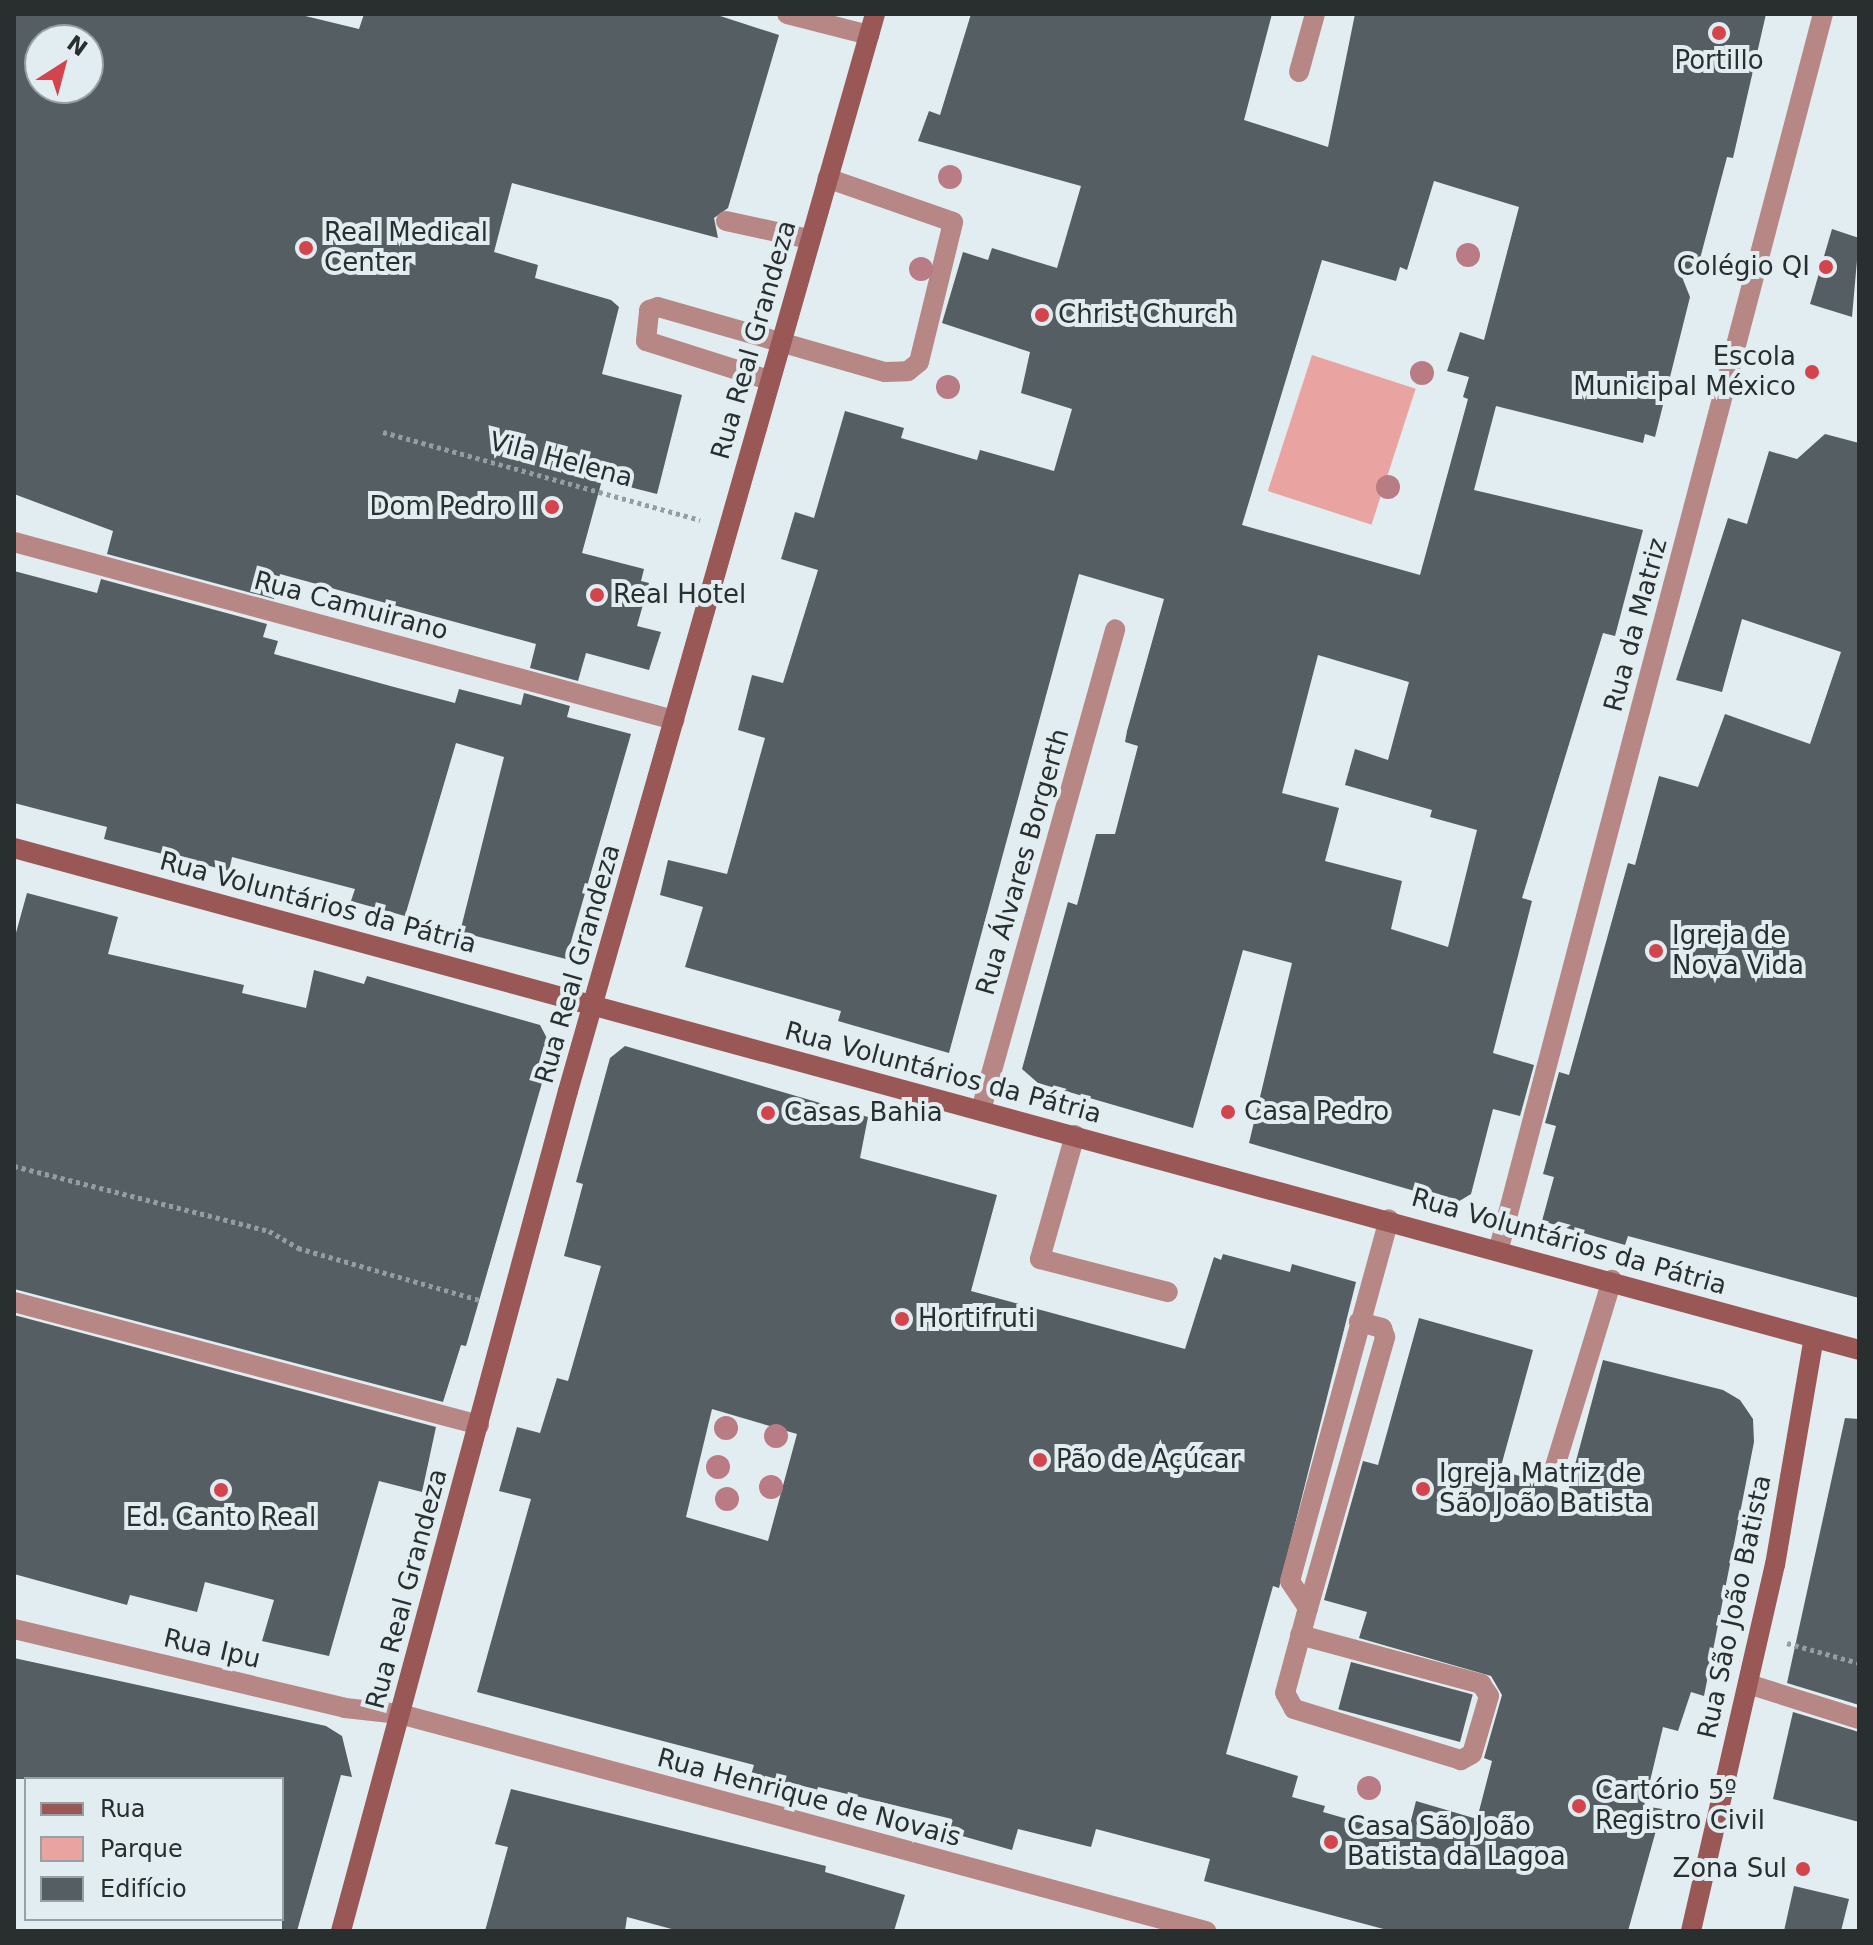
<!DOCTYPE html>
<meta charset="utf-8">
<style>
body{margin:0}
#map{position:relative;width:1873px;height:1945px;overflow:hidden;background:#e1edf1;font-family:"DejaVu Sans",sans-serif}
div>[style]{position:absolute}
[style*='--x']{left:calc(var(--x)*1px);top:calc(var(--y)*1px);width:calc(var(--w)*1px);rotate:calc(var(--a)*1deg)}
.green>*{inset:0;background:#e9a4a2;transform-origin:0 0}
.building>*{inset:0;background:#555e62;transform-origin:0 0}
.path>*{height:5px;margin-top:-2.5px;transform-origin:0;background:repeating-linear-gradient(90deg,#949ea0 0 4px,transparent 0 8px)}
.lane>*{height:20px;margin:-10px;padding:0 10px;transform-origin:10px;border-radius:10px;background:#b68785}
.street>*{height:20px;margin:-10px;padding:0 10px;transform-origin:10px;border-radius:10px;background:#b68785}
.secondary>*{height:20px;margin:-10px;padding:0 10px;transform-origin:10px;border-radius:10px;background:#995756}
.trees>*{width:24px;height:24px;margin:-12px;border-radius:50%;background:#b97b84}
.dots>*{width:22px;height:22px;translate:-50% -50%;box-sizing:border-box;border:4px solid #e1edf1;border-radius:50%}
span{translate:-50% -50%;white-space:nowrap;text-align:center;line-height:1.15;-webkit-text-stroke:8px #e1edf1;paint-order:stroke}
.poi-label{font-size:26px;color:#292e2f}
.left{translate:0 -50%;text-align:left}
.right{translate:-100% -50%;text-align:right}
.street-label{font-size:26px;color:#292e2f}
.frame{position:absolute;inset:0;border:16px solid #292e2f;pointer-events:none}
.legend{position:absolute;left:24px;top:1777px;width:260px;height:144px;box-sizing:border-box;background:#e1edf1;border:2px solid #97a1a3;margin:0;padding:10px 14px;list-style:none;font-size:24px;color:#292e2f}
.legend li{display:flex;align-items:center;gap:16px;height:40px}
.legend b{width:40px;border:2px solid #97a1a3}
.north{position:absolute;left:24px;top:24px;width:80px;height:80px;box-sizing:border-box;background:#e1edf1;border:2px solid #97a1a3;border-radius:50%;rotate:36deg;font-size:22px;font-weight:700;line-height:32px;text-align:center;color:#292e2f}
.north::after{content:'';display:block;margin:auto;width:28px;height:36px;background:#d4444d;clip-path:polygon(50% 0,100% 100%,50% 72%,0 100%)}
</style>
<div id="map">
<div class="green">
<div style="left:1312px;top:355px;width:109px;height:143px;rotate:18deg"></div>
</div>
<div class="building">
<div style="clip-path:polygon(evenodd,14px 14px,297px 14px,359px 29px,364px 14px,714px 14px,779px 35px,728px 208px,714px 218px,718px 238px,512px 183px,494px 252px,538px 265px,535px 278px,611px 300px,619px 307px,602px 374px,682px 395px,657px 494px,602px 480px,582px 553px,644px 569px,641px 581px,649px 583px,637px 626px,661px 632px,649px 670px,586px 653px,578px 681px,530px 668px,536px 644px,280px 574px,274px 599px,107px 554px,113px 531px,14px 494px,14px 14px,40px 40px,88px 40px,88px 88px,40px 88px,40px 40px)"></div>
<div style="clip-path:polygon(evenodd,971px 14px,1272px 14px,1244px 120px,1328px 147px,1355px 14px,1766px 14px,1733px 158px,1727px 157px,1697px 270px,1682px 277px,1690px 297px,1655px 437px,1645px 434px,1643px 443px,1496px 406px,1474px 490px,1643px 530px,1615px 636px,1603px 633px,1522px 898px,1532px 901px,1493px 1053px,1534px 1065px,1520px 1116px,1493px 1109px,1471px 1194px,1456px 1203px,1249px 1143px,1292px 963px,1243px 950px,1193px 1128px,1038px 1083px,1022px 1069px,1068px 902px,1077px 905px,1096px 834px,1115px 834px,1138px 746px,1125px 742px,1127px 731px,1164px 599px,1079px 574px,949px 1053px,838px 1021px,841px 1011px,685px 967px,703px 907px,660px 895px,668px 860px,727px 874px,765px 738px,738px 730px,752px 675px,783px 683px,818px 570px,781px 559px,795px 512px,814px 518px,845px 411px,904px 428px,901px 438px,977px 460px,980px 450px,1054px 471px,1072px 409px,1021px 393px,1030px 352px,942px 323px,963px 252px,988px 260px,992px 248px,1057px 268px,1081px 186px,918px 141px,929px 111px,940px 115px,971px 14px,1434px 181px,1519px 207px,1484px 340px,1460px 332px,1447px 371px,1469px 377px,1463px 397px,1468px 399px,1420px 575px,1242px 525px,1322px 260px,1396px 281px,1400px 267px,1407px 270px,1434px 181px,971px 14px,1318px 655px,1409px 682px,1388px 760px,1355px 749px,1345px 785px,1432px 810px,1430px 817px,1477px 830px,1448px 947px,1391px 929px,1402px 881px,1325px 861px,1339px 808px,1282px 793px,1318px 655px)"></div>
<div style="clip-path:polygon(1832px 229px,1859px 238px,1852px 317px,1810px 304px)"></div>
<div style="clip-path:polygon(1825px 434px,1859px 443px,1859px 1298px,1628px 1236px,1625px 1245px,1542px 1221px,1554px 1177px,1543px 1174px,1556px 1126px,1545px 1123px,1559px 1072px,1569px 1075px,1628px 863px,1635px 865px,1659px 776px,1698px 787px,1725px 714px,1810px 744px,1841px 652px,1742px 619px,1722px 692px,1676px 680px,1728px 518px,1747px 524px,1769px 451px,1797px 459px)"></div>
<div style="clip-path:polygon(14px 571px,97px 593px,101px 579px,267px 624px,263px 637px,278px 641px,274px 654px,394px 687px,455px 703px,459px 689px,521px 705px,524px 693px,570px 706px,567px 717px,631px 734px,566px 959px,460px 932px,504px 757px,456px 743px,405px 916px,351px 901px,355px 889px,232px 857px,229px 871px,104px 839px,107px 827px,14px 803px)"></div>
<div style="clip-path:polygon(27px 893px,118px 917px,108px 954px,244px 985px,242px 993px,306px 1008px,314px 970px,364px 984px,367px 976px,540px 1025px,550px 1044px,542px 1083px,466px 1346px,461px 1345px,443px 1402px,14px 1289px,14px 940px)"></div>
<div style="clip-path:polygon(evenodd,625px 1046px,868px 1117px,860px 1158px,997px 1195px,971px 1291px,1185px 1349px,1214px 1257px,1221px 1260px,1223px 1254px,1290px 1272px,1292px 1264px,1356px 1282px,1279px 1588px,1273px 1586px,1226px 1754px,1298px 1776px,1292px 1797px,1325px 1806px,1323px 1812px,1407px 1836px,1416px 1801px,1477px 1819px,1492px 1761px,1484px 1758px,1502px 1695px,1491px 1676px,1359px 1638px,1367px 1612px,1324px 1600px,1363px 1461px,1378px 1465px,1419px 1318px,1533px 1350px,1500px 1470px,1568px 1491px,1603px 1360px,1723px 1390px,1740px 1400px,1753px 1419px,1754px 1442px,1704px 1696px,1691px 1692px,1678px 1731px,1663px 1727px,1644px 1806px,1662px 1809px,1628px 1931px,1391px 1931px,1204px 1881px,1210px 1859px,1096px 1829px,1091px 1847px,1018px 1829px,1012px 1850px,948px 1832px,952px 1819px,818px 1787px,815px 1796px,750px 1778px,754px 1765px,477px 1692px,531px 1499px,499px 1491px,517px 1427px,540px 1433px,557px 1378px,568px 1381px,601px 1266px,564px 1256px,583px 1184px,576px 1182px,610px 1058px,625px 1046px,712px 1409px,797px 1434px,768px 1541px,686px 1517px,712px 1409px)"></div>
<div style="clip-path:polygon(14px 1315px,436px 1427px,422px 1492px,379px 1481px,329px 1656px,262px 1641px,274px 1600px,205px 1582px,197px 1612px,130px 1595px,127px 1605px,14px 1574px)"></div>
<div style="clip-path:polygon(1845px 1418px,1859px 1419px,1859px 1705px,1787px 1683px)"></div>
<div style="clip-path:polygon(14px 1658px,326px 1726px,342px 1736px,352px 1777px,341px 1775px,297px 1931px,282px 1931px,282px 1779px,14px 1779px)"></div>
<div style="left:1351px;top:1662px;width:126px;height:49px;rotate:15deg"></div>
<div style="clip-path:polygon(1793px 1712px,1859px 1732px,1859px 1822px,1773px 1799px)"></div>
<div style="clip-path:polygon(511px 1789px,826px 1866px,825px 1872px,905px 1895px,894px 1931px,679px 1931px,627px 1917px,625px 1931px,485px 1931px,508px 1847px,495px 1844px)"></div>
<div style="clip-path:polygon(1794px 1886px,1849px 1899px,1841px 1931px,1784px 1931px)"></div>
</div>
<div class="path">
<div style="--x:383;--y:432;--w:329;--a:15.5"></div>
<div style="--x:14;--y:1166;--w:263;--a:14.3"></div>
<div style="--x:269;--y:1231;--w:34;--a:30"></div>
<div style="--x:298;--y:1248;--w:192;--a:16"></div>
<div style="--x:1787;--y:1643;--w:75;--a:15.5"></div>
</div>
<div class="lane">
<div style="--x:769;--y:380;--w:129;--a:-162.4"></div>
<div style="--x:646;--y:341;--w:31;--a:-84"></div>
<div style="--x:649;--y:310;--w:9;--a:-18"></div>
<div style="--x:658;--y:307;--w:236;--a:16"></div>
<div style="--x:885;--y:372;--w:23;--a:-2"></div>
<div style="--x:908;--y:371;--w:14;--a:-39"></div>
<div style="--x:919;--y:362;--w:144;--a:-76.3"></div>
<div style="--x:953;--y:222;--w:133;--a:-160.8"></div>
<div style="--x:1075;--y:1135;--w:129;--a:105.8"></div>
<div style="--x:1040;--y:1259;--w:132;--a:14.5"></div>
<div style="--x:1553;--y:1473;--w:202;--a:-73"></div>
<div style="--x:1308;--y:1608;--w:32;--a:-124"></div>
<div style="--x:1290;--y:1581;--w:375;--a:-74.7"></div>
<div style="--x:1300;--y:1635;--w:188;--a:15.1"></div>
<div style="--x:1481;--y:1684;--w:14;--a:56"></div>
<div style="--x:1489;--y:1696;--w:60;--a:106.3"></div>
<div style="--x:1472;--y:1754;--w:13;--a:151"></div>
<div style="--x:1461;--y:1760;--w:175;--a:-163"></div>
<div style="--x:1294;--y:1709;--w:18;--a:-119"></div>
<div style="--x:1285;--y:1693;--w:88;--a:-74.9"></div>
<div style="--x:1308;--y:1608;--w:282;--a:-74.1"></div>
<div style="--x:1385;--y:1337;--w:9;--a:-108"></div>
<div style="--x:1382;--y:1328;--w:24;--a:-165"></div>
</div>
<div class="street">
<div style="--x:787;--y:14;--w:85;--a:14.4"></div>
<div style="--x:1299;--y:72;--w:60;--a:-74.6"></div>
<div style="--x:726;--y:221;--w:85;--a:12.2"></div>
<div style="--x:14;--y:542;--w:684;--a:15.09"></div>
<div style="--x:981;--y:1110;--w:499;--a:-74.4"></div>
<div style="--x:1499;--y:1248;--w:1276;--a:-75.29"></div>
<div style="--x:14;--y:1302;--w:481;--a:14.8"></div>
<div style="--x:14;--y:1629;--w:340;--a:13.4"></div>
<div style="--x:345;--y:1708;--w:55;--a:6.2"></div>
<div style="--x:400;--y:1714;--w:835;--a:15.07"></div>
<div style="--x:1748;--y:1684;--w:116;--a:17.5"></div>
</div>
<div class="secondary">
<div style="--x:14;--y:848;--w:1912;--a:15.22"></div>
<div style="--x:341;--y:1931;--w:870;--a:-74.88"></div>
<div style="--x:568;--y:1091;--w:1120;--a:-74.09"></div>
<div style="--x:1691;--y:1931;--w:376;--a:-77.1"></div>
<div style="--x:1775;--y:1565;--w:230;--a:-80.3"></div>
</div>
<div class="trees">
<div style="left:950px;top:177px"></div>
<div style="left:1468px;top:255px"></div>
<div style="left:921px;top:269px"></div>
<div style="left:1422px;top:373px"></div>
<div style="left:948px;top:387px"></div>
<div style="left:1388px;top:487px"></div>
<div style="left:726px;top:1428px"></div>
<div style="left:776px;top:1436px"></div>
<div style="left:718px;top:1467px"></div>
<div style="left:771px;top:1487px"></div>
<div style="left:727px;top:1499px"></div>
<div style="left:1369px;top:1788px"></div>
</div>
<div class="dots">
<div style="left:1719px;top:33px;background:#d4444d"></div>
<div style="left:306px;top:248px;background:#d4444d"></div>
<div style="left:1826px;top:267px;background:#d4444d"></div>
<div style="left:1042px;top:315px;background:#d4444d"></div>
<div style="left:1812px;top:372px;background:#d4444d"></div>
<div style="left:552px;top:507px;background:#d4444d"></div>
<div style="left:597px;top:595px;background:#d4444d"></div>
<div style="left:1656px;top:951px;background:#d4444d"></div>
<div style="left:1228px;top:1112px;background:#d4444d"></div>
<div style="left:768px;top:1113px;background:#d4444d"></div>
<div style="left:902px;top:1319px;background:#d4444d"></div>
<div style="left:1040px;top:1460px;background:#d4444d"></div>
<div style="left:1423px;top:1489px;background:#d4444d"></div>
<div style="left:221px;top:1490px;background:#d4444d"></div>
<div style="left:1579px;top:1806px;background:#d4444d"></div>
<div style="left:1331px;top:1842px;background:#d4444d"></div>
<div style="left:1803px;top:1869px;background:#d4444d"></div>
</div>
<div class="poi-label">
<span style="left:1719px;top:61px">Portillo</span>
<span class="left" style="left:324px;top:248px">Real Medical<br>Center</span>
<span class="right" style="left:1810px;top:267px">Colégio QI</span>
<span class="left" style="left:1058px;top:315px">Christ Church</span>
<span class="right" style="left:1796px;top:372px">Escola<br>Municipal México</span>
<span class="right" style="left:536px;top:507px">Dom Pedro II</span>
<span class="left" style="left:613px;top:595px">Real Hotel</span>
<span class="left" style="left:1672px;top:951px">Igreja de<br>Nova Vida</span>
<span class="left" style="left:1244px;top:1112px">Casa Pedro</span>
<span class="left" style="left:784px;top:1113px">Casas Bahia</span>
<span class="left" style="left:918px;top:1319px">Hortifruti</span>
<span class="left" style="left:1056px;top:1460px">Pão de Açúcar</span>
<span class="left" style="left:1439px;top:1489px">Igreja Matriz de<br>São João Batista</span>
<span style="left:221px;top:1518px">Ed. Canto Real</span>
<span class="left" style="left:1595px;top:1806px">Cartório 5º<br>Registro Civil</span>
<span class="left" style="left:1347px;top:1842px">Casa São João<br>Batista da Lagoa</span>
<span class="right" style="left:1787px;top:1869px">Zona Sul</span>
</div>
<div class="street-label">
<span style="left:754px;top:340px;rotate:-74deg">Rua Real Grandeza</span>
<span style="left:561px;top:460px;rotate:15deg">Vila Helena</span>
<span style="left:351px;top:606px;rotate:15deg">Rua Camuirano</span>
<span style="left:1636px;top:625px;rotate:-75deg">Rua da Matriz</span>
<span style="left:1023px;top:862px;rotate:-74deg">Rua Álvares Borgerth</span>
<span style="left:318px;top:903px;rotate:15deg">Rua Voluntários da Pátria</span>
<span style="left:578px;top:964px;rotate:-74deg">Rua Real Grandeza</span>
<span style="left:943px;top:1073px;rotate:15deg">Rua Voluntários da Pátria</span>
<span style="left:1569px;top:1242px;rotate:16deg">Rua Voluntários da Pátria</span>
<span style="left:407px;top:1589px;rotate:-75deg">Rua Real Grandeza</span>
<span style="left:1735px;top:1607px;rotate:-78deg">Rua São João Batista</span>
<span style="left:212px;top:1649px;rotate:13deg">Rua Ipu</span>
<span style="left:809px;top:1798px;rotate:15deg">Rua Henrique de Novais</span>
</div>
<div class="frame"></div>
<ul class="legend">
<li><b style="height:10px;background:#995756"></b>Rua</li>
<li><b style="height:22px;background:#e9a4a2"></b>Parque</li>
<li><b style="height:22px;background:#555e62"></b>Edifício</li>
</ul>
<div class="north">N</div>
</div>
